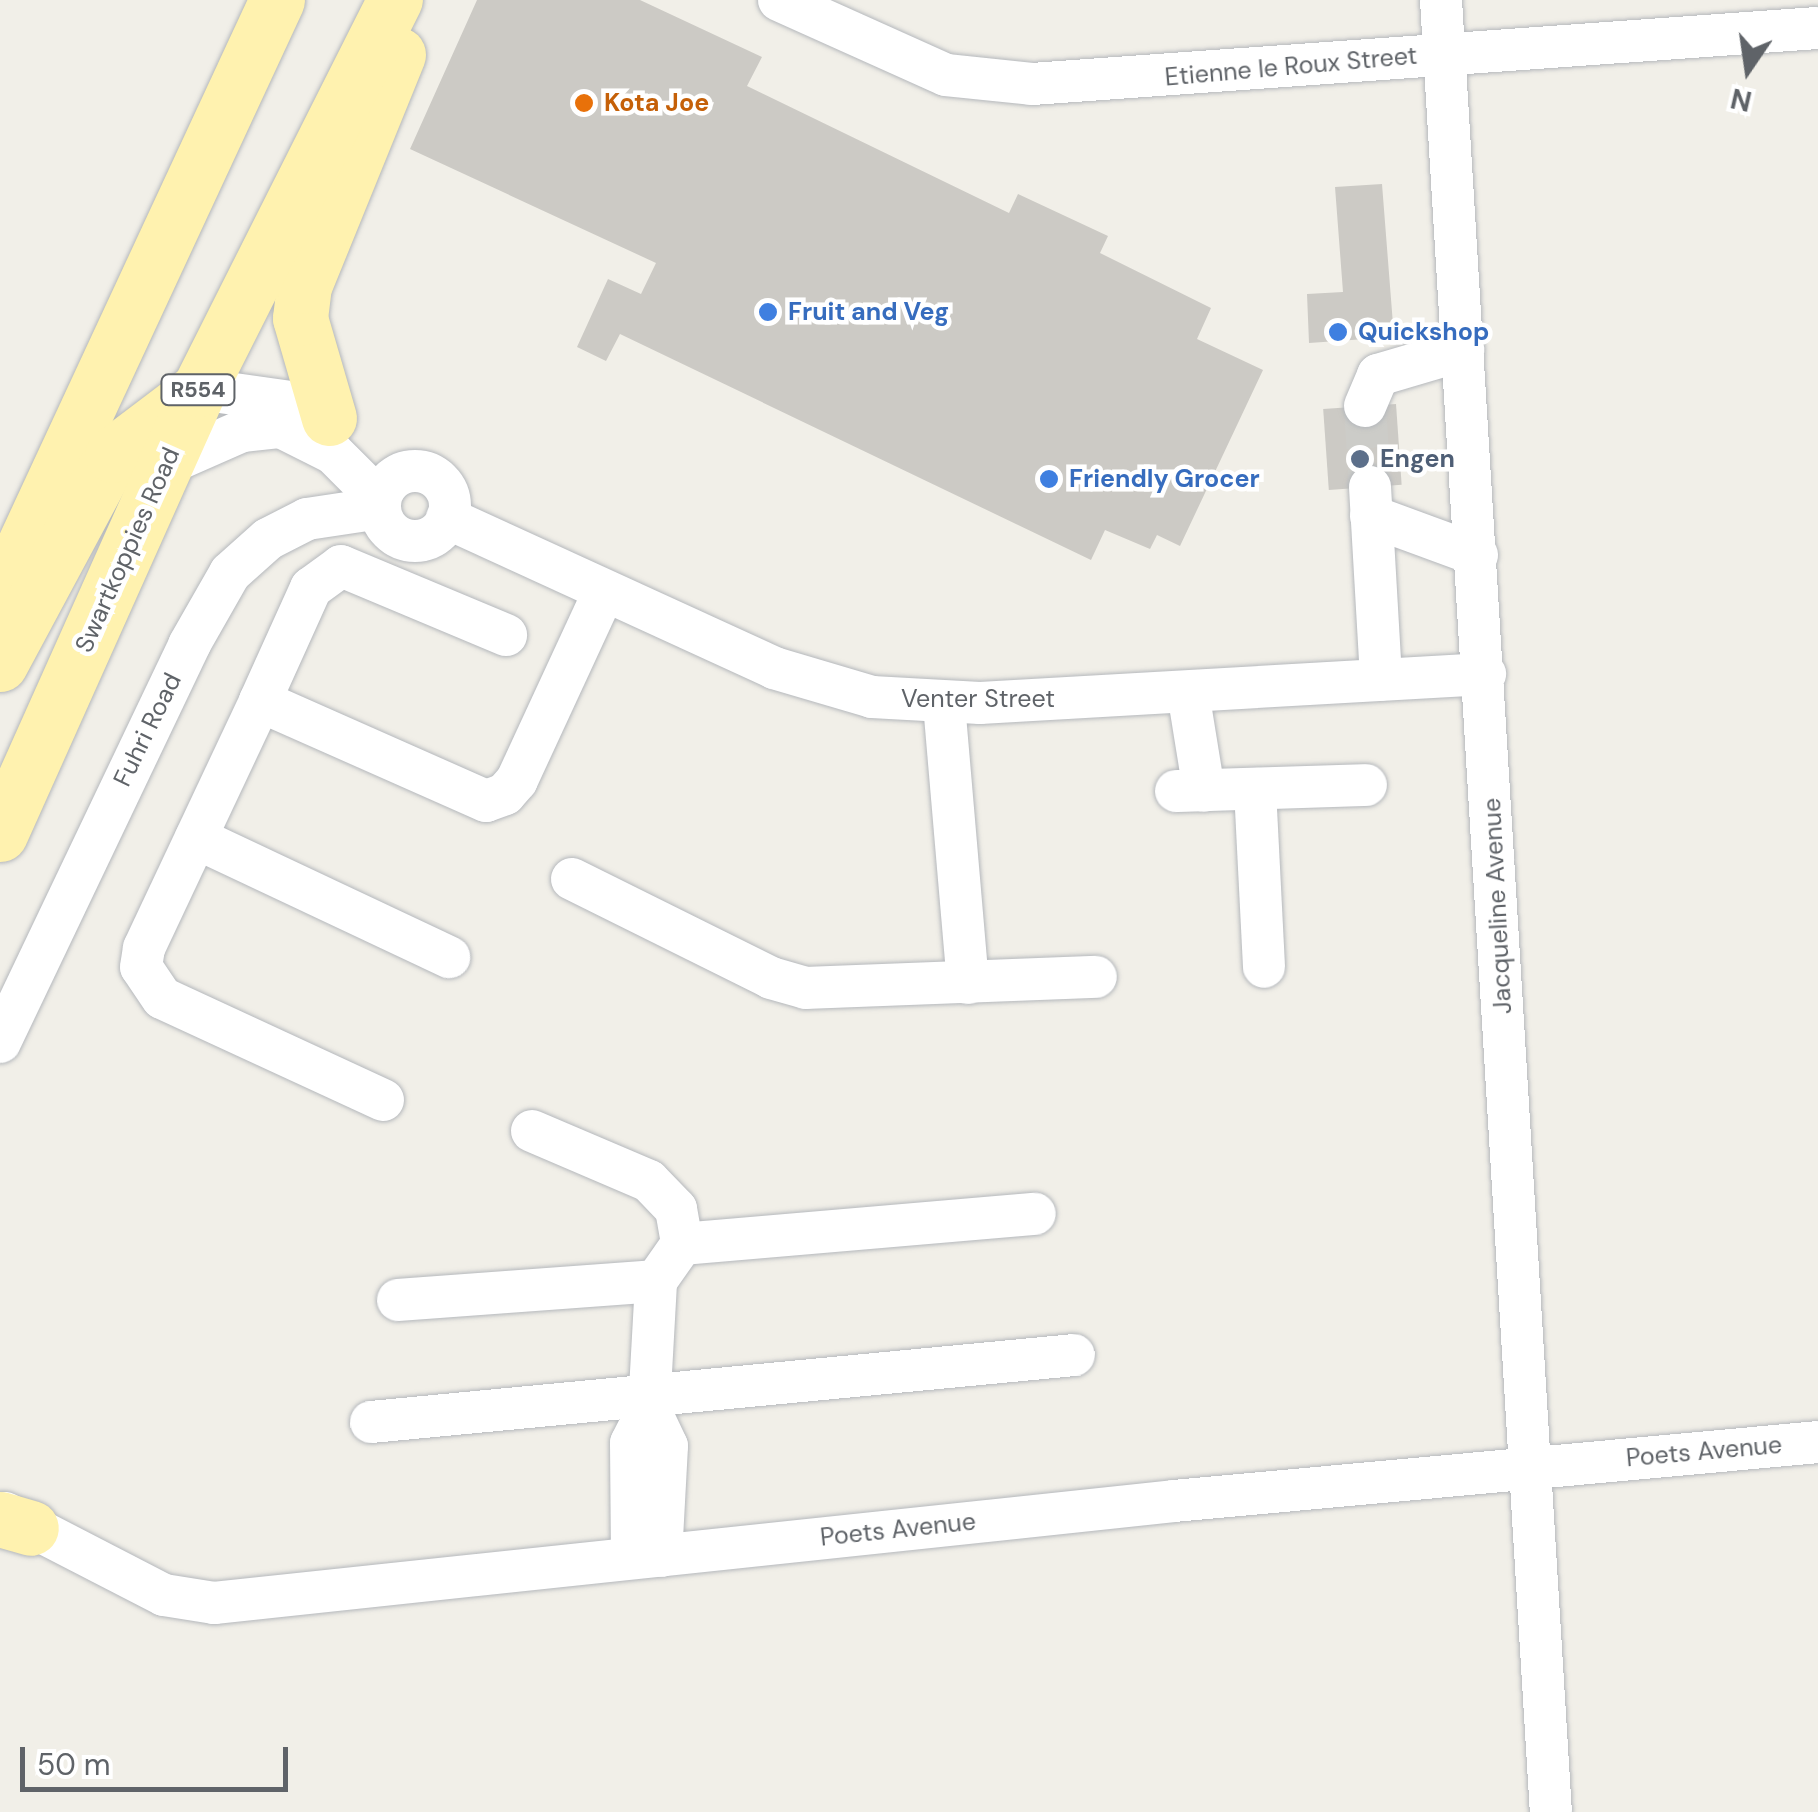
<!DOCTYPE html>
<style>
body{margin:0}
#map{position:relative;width:1818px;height:1812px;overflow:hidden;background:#f1efe8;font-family:"DM Sans",sans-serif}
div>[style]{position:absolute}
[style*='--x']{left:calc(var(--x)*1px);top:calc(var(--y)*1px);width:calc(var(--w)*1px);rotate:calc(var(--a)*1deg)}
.building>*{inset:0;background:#cccac5;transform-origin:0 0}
.minor-tunnel>*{height:42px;margin-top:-21px;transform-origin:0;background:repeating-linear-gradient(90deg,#ccccc8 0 42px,transparent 0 63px)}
.roads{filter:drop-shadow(0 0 2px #b5b8bc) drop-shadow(0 0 2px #b5b8bc)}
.minor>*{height:42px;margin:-21px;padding:0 21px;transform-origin:21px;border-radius:21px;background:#fff}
.minor>.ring{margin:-21px;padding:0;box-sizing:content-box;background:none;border:42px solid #fff;border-radius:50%}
.major>*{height:55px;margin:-27.5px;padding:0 27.5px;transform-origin:27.5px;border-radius:27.5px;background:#fff2af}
.dots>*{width:28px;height:28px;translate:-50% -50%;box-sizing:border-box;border:5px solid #fff;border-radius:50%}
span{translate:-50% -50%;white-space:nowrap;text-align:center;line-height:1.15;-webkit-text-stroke:9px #fff;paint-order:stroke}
.shield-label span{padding:2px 8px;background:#fff;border:2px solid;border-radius:8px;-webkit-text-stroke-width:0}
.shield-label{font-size:22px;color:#5f6368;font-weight:700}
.street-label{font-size:25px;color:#5f6368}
.food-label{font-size:25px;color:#c56008;font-weight:700}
.left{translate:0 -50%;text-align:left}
.shop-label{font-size:25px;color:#366cbe;font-weight:700}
.service-label{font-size:25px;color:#4e5e75;font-weight:700}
.north{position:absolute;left:1698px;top:20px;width:100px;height:100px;-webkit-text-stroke:8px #fff;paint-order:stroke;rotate:193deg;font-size:28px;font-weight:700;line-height:40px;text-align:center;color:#5f6368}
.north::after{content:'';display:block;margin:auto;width:35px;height:45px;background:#5f6368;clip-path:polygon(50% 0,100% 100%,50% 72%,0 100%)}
.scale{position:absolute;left:20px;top:1747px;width:268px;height:45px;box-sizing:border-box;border:5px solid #5f6368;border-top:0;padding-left:12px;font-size:30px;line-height:35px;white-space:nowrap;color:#5f6368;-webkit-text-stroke:8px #fff;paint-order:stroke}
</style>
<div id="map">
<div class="building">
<div style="clip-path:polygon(477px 0,640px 0,762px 57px,747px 86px,1009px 213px,1018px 194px,1108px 236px,1100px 253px,1211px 308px,1197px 339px,1263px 370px,1180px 546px,1157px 535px,1150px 549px,1105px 530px,1091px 560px,620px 334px,606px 361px,577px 347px,608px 279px,641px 294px,656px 263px,410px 149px)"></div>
<div style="clip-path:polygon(1382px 184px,1394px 337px,1309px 343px,1307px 294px,1343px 292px,1335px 187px)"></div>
<div style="left:1396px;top:404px;width:81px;height:73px;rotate:86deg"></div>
</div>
<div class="minor-tunnel">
<div style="--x:1365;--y:406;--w:81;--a:86.5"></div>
</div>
<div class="roads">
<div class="minor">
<div style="--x:779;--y:0;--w:183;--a:24.2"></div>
<div style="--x:946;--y:75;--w:86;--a:6"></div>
<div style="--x:1032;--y:84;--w:788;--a:-4.08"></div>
<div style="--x:1441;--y:0;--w:1815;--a:86.53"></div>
<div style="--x:199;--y:389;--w:107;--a:8.1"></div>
<div style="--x:305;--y:404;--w:27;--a:31"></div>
<div style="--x:1365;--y:406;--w:34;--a:-67"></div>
<div style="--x:1378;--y:375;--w:89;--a:-16.4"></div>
<div style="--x:167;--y:464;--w:82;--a:-23.7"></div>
<div style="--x:242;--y:431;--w:39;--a:-6"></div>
<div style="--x:281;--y:427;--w:58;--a:26.6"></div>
<div style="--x:333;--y:453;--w:66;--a:45"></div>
<div class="ring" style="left:380px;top:471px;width:28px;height:28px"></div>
<div style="--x:1370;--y:487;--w:193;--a:86.7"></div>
<div style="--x:1371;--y:516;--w:113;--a:20.2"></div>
<div style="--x:447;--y:518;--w:360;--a:24.6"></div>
<div style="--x:774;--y:668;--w:102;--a:16.5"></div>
<div style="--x:872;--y:697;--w:108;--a:3.2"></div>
<div style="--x:980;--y:703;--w:506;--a:-3.29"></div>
<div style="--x:1188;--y:692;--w:100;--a:80.8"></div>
<div style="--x:260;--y:701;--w:124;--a:-65.7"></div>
<div style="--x:311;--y:588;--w:37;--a:-36"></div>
<div style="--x:341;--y:566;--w:179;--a:22.7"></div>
<div style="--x:944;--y:704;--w:280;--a:85.1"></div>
<div style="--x:1255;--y:789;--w:178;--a:87.1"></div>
<div style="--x:1176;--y:791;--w:190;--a:-1.8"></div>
<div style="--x:196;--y:838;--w:280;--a:25.2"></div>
<div style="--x:572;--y:879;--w:222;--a:26.4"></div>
<div style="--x:771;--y:978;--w:36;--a:16"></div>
<div style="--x:806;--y:988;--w:290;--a:-2.2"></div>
<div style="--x:0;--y:1042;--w:440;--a:-64.5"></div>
<div style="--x:189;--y:645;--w:83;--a:-60.3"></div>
<div style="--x:230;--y:573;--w:51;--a:-41.8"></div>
<div style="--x:268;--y:539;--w:44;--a:-27.1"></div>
<div style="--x:307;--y:519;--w:74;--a:-8.6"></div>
<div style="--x:383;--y:1100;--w:243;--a:-155.2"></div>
<div style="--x:162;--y:998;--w:37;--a:-124"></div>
<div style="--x:141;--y:967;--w:19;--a:-81"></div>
<div style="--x:144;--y:948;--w:273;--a:-64.8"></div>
<div style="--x:260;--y:701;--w:247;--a:23.9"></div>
<div style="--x:486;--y:801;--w:20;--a:-20"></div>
<div style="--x:505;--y:794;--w:18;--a:-49"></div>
<div style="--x:517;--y:780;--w:207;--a:-65.2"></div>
<div style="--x:532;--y:1131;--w:127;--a:23.1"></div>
<div style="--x:649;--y:1181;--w:39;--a:46"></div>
<div style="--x:676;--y:1209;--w:36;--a:80"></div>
<div style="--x:398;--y:1300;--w:259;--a:-4.2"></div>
<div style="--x:649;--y:1408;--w:42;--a:64.7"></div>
<div style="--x:667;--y:1446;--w:110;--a:93.1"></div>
<div style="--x:371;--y:1422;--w:706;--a:-5.44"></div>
<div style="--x:5;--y:1513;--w:179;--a:27.3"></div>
<div style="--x:164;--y:1595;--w:51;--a:9.1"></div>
<div style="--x:214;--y:1603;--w:965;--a:-6.06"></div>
<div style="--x:1174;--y:1501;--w:647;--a:-5.23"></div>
<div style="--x:632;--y:1558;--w:115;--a:-90.5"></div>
<div style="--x:631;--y:1443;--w:39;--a:-63"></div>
<div style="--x:649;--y:1408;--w:127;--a:-86.8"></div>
<div style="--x:656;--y:1281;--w:45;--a:-54.9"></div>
<div style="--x:682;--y:1244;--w:354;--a:-4.9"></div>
</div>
<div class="major">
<div style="--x:329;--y:418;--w:104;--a:-106.2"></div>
<div style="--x:300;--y:318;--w:32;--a:-83"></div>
<div style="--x:304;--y:286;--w:250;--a:-67.9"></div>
<div style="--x:0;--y:597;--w:658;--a:-65.11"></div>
<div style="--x:0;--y:664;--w:237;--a:-61.8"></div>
<div style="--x:112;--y:455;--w:104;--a:-37.2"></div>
<div style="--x:0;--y:834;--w:487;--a:-65.9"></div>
<div style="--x:199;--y:389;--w:436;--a:-63.3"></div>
<div style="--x:0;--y:1519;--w:32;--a:16"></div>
</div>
</div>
<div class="dots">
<div style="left:584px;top:103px;background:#e8710a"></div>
<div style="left:768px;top:312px;background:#3f7fe0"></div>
<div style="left:1338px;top:332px;background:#3f7fe0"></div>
<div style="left:1360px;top:459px;background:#5c6f8a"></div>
<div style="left:1049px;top:479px;background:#3f7fe0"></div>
</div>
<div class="shield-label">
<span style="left:198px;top:390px">R554</span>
</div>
<div class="street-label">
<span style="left:1291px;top:67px;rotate:-5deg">Etienne le Roux Street</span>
<span style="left:128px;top:550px;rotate:-66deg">Swartkoppies Road</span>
<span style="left:978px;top:699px">Venter Street</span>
<span style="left:148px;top:730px;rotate:-64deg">Fuhri Road</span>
<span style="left:1498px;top:906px;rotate:-93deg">Jacqueline Avenue</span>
<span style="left:1704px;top:1452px;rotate:-5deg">Poets Avenue</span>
<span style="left:898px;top:1530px;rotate:-6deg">Poets Avenue</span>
</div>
<div class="food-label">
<span class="left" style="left:604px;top:103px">Kota Joe</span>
</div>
<div class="shop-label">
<span class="left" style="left:788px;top:312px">Fruit and Veg</span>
<span class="left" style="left:1358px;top:332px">Quickshop</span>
<span class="left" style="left:1069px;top:479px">Friendly Grocer</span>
</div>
<div class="service-label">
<span class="left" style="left:1380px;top:459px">Engen</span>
</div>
<div class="north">N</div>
<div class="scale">50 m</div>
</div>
